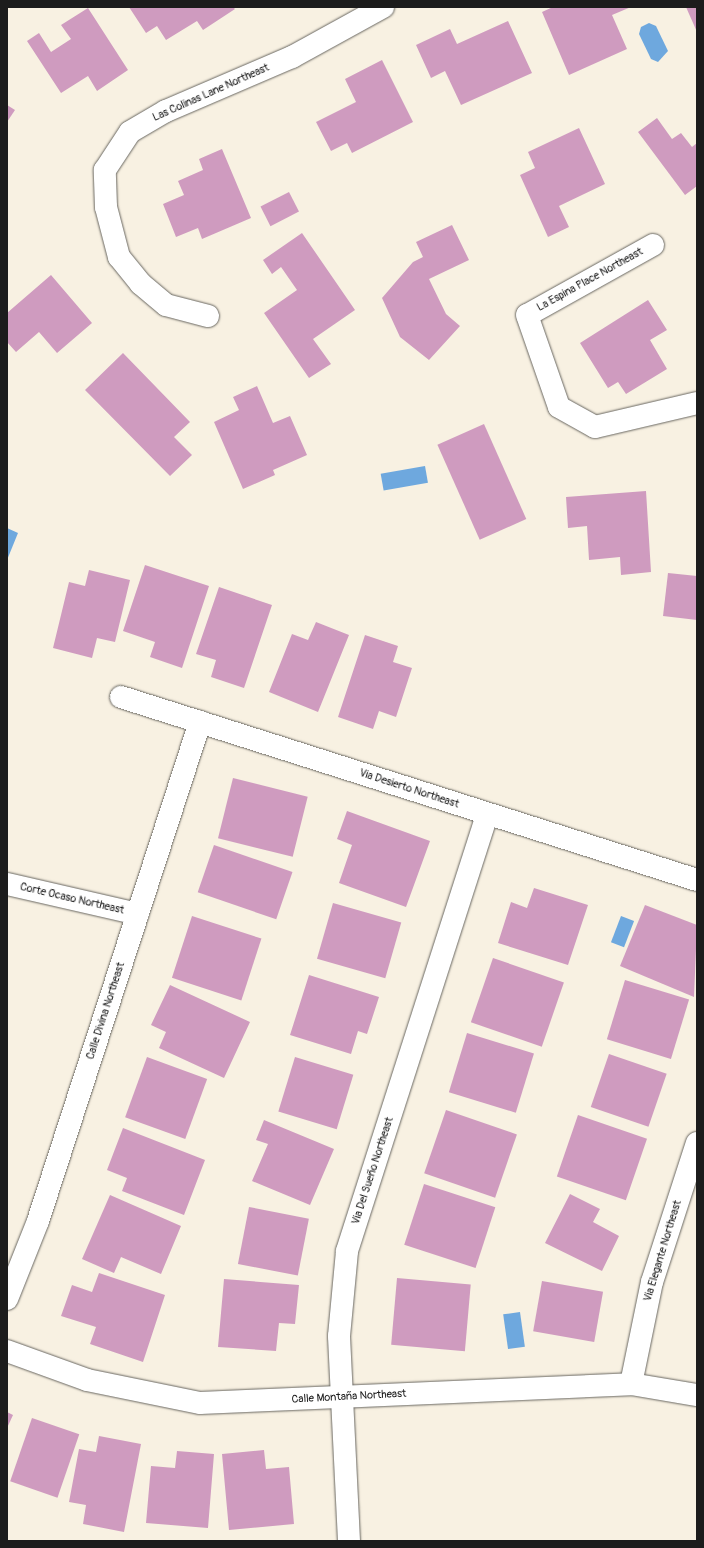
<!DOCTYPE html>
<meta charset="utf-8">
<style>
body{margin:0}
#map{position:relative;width:704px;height:1548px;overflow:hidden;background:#f8f1e2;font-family:Pangolin,sans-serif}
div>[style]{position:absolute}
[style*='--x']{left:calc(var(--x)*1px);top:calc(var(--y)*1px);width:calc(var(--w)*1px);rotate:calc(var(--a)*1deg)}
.water>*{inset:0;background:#6ea8de;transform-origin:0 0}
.building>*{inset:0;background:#cf9bbf;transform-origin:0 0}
.roads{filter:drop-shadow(0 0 1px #696761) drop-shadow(0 0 1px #696761)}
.minor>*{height:22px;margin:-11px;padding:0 11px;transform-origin:11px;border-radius:11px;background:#fff}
span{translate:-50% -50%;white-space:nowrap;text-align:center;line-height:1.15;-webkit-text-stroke:3px #fff;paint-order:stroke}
.street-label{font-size:11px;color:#1c1c1c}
.frame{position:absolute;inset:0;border:8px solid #1c1c1c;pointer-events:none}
</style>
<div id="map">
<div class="water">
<div style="clip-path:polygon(649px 23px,656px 26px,668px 51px,658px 62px,651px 59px,639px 34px,641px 27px)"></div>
<div style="left:425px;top:466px;width:17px;height:45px;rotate:80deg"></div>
<div style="clip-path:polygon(7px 528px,18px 533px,7px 560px)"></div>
<div style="left:621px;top:916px;width:14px;height:28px;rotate:21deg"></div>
<div style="left:520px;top:1312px;width:35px;height:17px;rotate:82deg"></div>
</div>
<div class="building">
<div style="clip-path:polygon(129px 7px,233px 7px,235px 9px,203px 30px,197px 21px,166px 40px,157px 26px,146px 33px)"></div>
<div style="clip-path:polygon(553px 7px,631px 7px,612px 15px,627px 49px,569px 75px,542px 12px)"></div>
<div style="clip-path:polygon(686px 7px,697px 7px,697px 32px)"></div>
<div style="clip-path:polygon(88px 8px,128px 70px,97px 91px,88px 76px,61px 93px,27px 41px,39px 33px,51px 52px,71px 39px,61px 25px)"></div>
<div style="clip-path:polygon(508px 21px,532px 73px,461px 105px,445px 71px,431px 78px,416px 45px,450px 29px,457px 44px)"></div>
<div style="clip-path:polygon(382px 60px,413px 122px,352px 153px,347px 143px,331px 151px,316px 122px,356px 102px,345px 79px)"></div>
<div style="clip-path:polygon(7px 105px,15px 110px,7px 122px)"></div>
<div style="clip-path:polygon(657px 118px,672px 139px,681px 133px,692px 147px,697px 143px,697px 186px,685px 195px,638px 132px)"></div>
<div style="clip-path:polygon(579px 128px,605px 184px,559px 206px,569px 227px,548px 237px,520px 175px,535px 168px,528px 152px)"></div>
<div style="clip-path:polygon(222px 149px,251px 218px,202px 239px,198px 228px,176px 237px,163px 204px,184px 195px,178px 181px,203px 170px,199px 159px)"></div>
<div style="left:289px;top:192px;width:22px;height:32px;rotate:63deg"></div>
<div style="clip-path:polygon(452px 225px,469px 260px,429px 279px,446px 314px,460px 326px,429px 360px,400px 337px,382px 298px,413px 262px,423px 257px,416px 242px)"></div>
<div style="clip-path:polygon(302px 233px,355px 310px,313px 339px,331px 364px,309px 378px,264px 313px,297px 290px,281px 267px,272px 274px,263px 260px)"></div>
<div style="clip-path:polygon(51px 275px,92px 323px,57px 353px,39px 332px,16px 352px,7px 342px,7px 313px)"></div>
<div style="clip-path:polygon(648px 300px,667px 330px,650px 340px,667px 369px,626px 394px,618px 382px,608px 388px,580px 343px)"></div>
<div style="clip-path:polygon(123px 353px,190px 422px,174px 437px,192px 455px,170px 476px,85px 390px)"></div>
<div style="clip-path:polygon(257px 386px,273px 423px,290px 416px,307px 455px,273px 470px,275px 475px,243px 489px,214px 422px,239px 410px,233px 397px)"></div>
<div style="left:484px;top:424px;width:104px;height:51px;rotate:66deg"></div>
<div style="clip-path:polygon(646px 491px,651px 572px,621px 575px,620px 557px,589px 560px,587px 526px,568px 528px,566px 497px)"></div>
<div style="clip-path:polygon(145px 565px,209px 586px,182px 668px,150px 657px,155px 642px,123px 631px)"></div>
<div style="clip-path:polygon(89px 570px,130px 580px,115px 642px,97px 638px,92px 658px,53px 648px,69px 582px,85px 586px)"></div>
<div style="clip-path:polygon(668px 573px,697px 576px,697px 620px,663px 616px)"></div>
<div style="clip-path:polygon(219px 587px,272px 605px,244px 688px,211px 677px,216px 660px,196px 654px)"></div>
<div style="clip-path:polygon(316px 622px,349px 635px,318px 712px,269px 692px,292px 634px,308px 640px)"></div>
<div style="clip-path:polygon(365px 635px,398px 646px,393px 662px,412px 668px,396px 717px,379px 711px,373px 729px,338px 717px)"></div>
<div style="left:233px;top:778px;width:77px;height:62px;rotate:14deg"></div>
<div style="clip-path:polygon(347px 811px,430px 841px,406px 907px,339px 883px,352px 845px,337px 839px)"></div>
<div style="left:214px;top:845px;width:83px;height:50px;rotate:19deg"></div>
<div style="clip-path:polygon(534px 888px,588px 905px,568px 965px,498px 943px,511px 902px,527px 908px)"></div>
<div style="left:333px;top:903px;width:71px;height:58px;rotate:16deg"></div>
<div style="clip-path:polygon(645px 905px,697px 925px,694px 997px,620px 966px)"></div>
<div style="left:192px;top:916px;width:73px;height:65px;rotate:18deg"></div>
<div style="left:493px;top:958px;width:75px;height:68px;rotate:19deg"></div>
<div style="clip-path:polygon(309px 975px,379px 997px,367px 1034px,358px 1031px,351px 1054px,290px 1035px)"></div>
<div style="left:625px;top:980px;width:67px;height:62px;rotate:17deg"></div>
<div style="clip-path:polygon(170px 985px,250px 1022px,224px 1078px,159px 1048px,166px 1032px,151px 1025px)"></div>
<div style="left:467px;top:1033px;width:70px;height:62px;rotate:17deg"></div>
<div style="left:609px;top:1054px;width:61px;height:56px;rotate:19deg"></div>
<div style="left:147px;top:1057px;width:64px;height:64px;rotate:20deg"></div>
<div style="left:295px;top:1057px;width:61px;height:57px;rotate:17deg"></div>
<div style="left:446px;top:1110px;width:75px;height:67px;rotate:19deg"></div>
<div style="left:578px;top:1115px;width:73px;height:65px;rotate:19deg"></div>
<div style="clip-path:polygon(264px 1120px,334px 1149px,310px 1205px,252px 1181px,268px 1144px,256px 1140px)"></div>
<div style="clip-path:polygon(123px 1128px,205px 1160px,184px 1215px,122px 1191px,127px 1178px,107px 1170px)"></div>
<div style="left:424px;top:1184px;width:75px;height:64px;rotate:18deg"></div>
<div style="clip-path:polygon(570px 1194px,600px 1209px,593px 1222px,619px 1236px,602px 1271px,545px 1243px)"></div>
<div style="clip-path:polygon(110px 1195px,181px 1226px,161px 1274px,121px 1257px,114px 1273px,82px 1259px)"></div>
<div style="left:249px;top:1207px;width:61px;height:58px;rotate:11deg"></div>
<div style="clip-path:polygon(99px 1273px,165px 1295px,143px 1362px,90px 1344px,96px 1327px,61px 1316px,72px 1285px,92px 1292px)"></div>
<div style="left:397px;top:1278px;width:74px;height:67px;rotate:5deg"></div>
<div style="clip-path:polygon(224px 1279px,299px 1285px,295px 1324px,279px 1323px,276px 1351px,218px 1347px)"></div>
<div style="left:542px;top:1281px;width:62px;height:51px;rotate:10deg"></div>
<div style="clip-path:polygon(7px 1412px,13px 1415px,7px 1428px)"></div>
<div style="left:32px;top:1418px;width:50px;height:67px;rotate:19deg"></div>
<div style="clip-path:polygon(99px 1436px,141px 1444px,124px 1532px,83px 1524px,86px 1505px,69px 1502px,79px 1449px,96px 1452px)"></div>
<div style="clip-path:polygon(264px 1450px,266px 1469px,289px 1467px,294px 1524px,229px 1530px,222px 1454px)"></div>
<div style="clip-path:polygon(177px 1451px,214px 1454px,208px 1528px,146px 1523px,151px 1466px,175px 1468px)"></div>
</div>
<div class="roads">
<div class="minor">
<div style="--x:653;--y:245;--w:144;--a:150.9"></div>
<div style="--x:527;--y:315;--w:97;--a:70.8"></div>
<div style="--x:559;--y:407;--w:41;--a:29.1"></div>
<div style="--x:595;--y:427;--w:105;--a:-13.2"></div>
<div style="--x:208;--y:316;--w:43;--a:-165.3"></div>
<div style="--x:166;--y:305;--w:33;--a:-140"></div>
<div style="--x:141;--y:284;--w:35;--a:-129"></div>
<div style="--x:119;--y:257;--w:52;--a:-104.6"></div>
<div style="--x:106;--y:207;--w:37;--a:-92"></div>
<div style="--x:105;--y:170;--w:45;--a:-56.7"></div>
<div style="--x:130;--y:132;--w:42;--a:-30.3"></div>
<div style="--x:166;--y:111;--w:137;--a:-23.2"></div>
<div style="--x:292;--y:57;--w:104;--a:-28.8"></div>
<div style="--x:121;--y:697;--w:604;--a:17.63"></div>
<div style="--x:7;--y:884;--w:134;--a:12.9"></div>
<div style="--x:7;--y:1299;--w:84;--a:-68.3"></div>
<div style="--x:38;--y:1221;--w:525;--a:-72.01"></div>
<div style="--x:7;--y:1351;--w:85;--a:19.9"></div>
<div style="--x:87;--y:1380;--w:115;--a:11.5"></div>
<div style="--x:200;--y:1403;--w:431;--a:-2.5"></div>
<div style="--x:631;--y:1384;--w:67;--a:9.5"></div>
<div style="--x:631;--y:1384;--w:104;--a:-78.4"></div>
<div style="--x:652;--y:1282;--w:146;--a:-72.1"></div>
<div style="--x:349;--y:1541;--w:205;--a:-92.8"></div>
<div style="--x:339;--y:1336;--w:85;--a:-84.6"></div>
<div style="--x:347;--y:1251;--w:459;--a:-72.2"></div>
</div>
</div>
<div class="street-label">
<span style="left:211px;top:93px;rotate:-24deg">Las Colinas Lane Northeast</span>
<span style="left:590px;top:280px;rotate:-29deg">La Espina Place Northeast</span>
<span style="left:409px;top:789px;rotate:18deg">Via Desierto Northeast</span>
<span style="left:72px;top:899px;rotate:13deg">Corte Ocaso Northeast</span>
<span style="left:106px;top:1011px;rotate:-72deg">Calle Divina Northeast</span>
<span style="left:373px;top:1171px;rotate:-72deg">Via Del Sueño Northeast</span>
<span style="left:663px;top:1251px;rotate:-73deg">Via Elegante Northeast</span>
<span style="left:349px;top:1397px;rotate:-3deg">Calle Montaña Northeast</span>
</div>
<div class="frame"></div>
</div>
